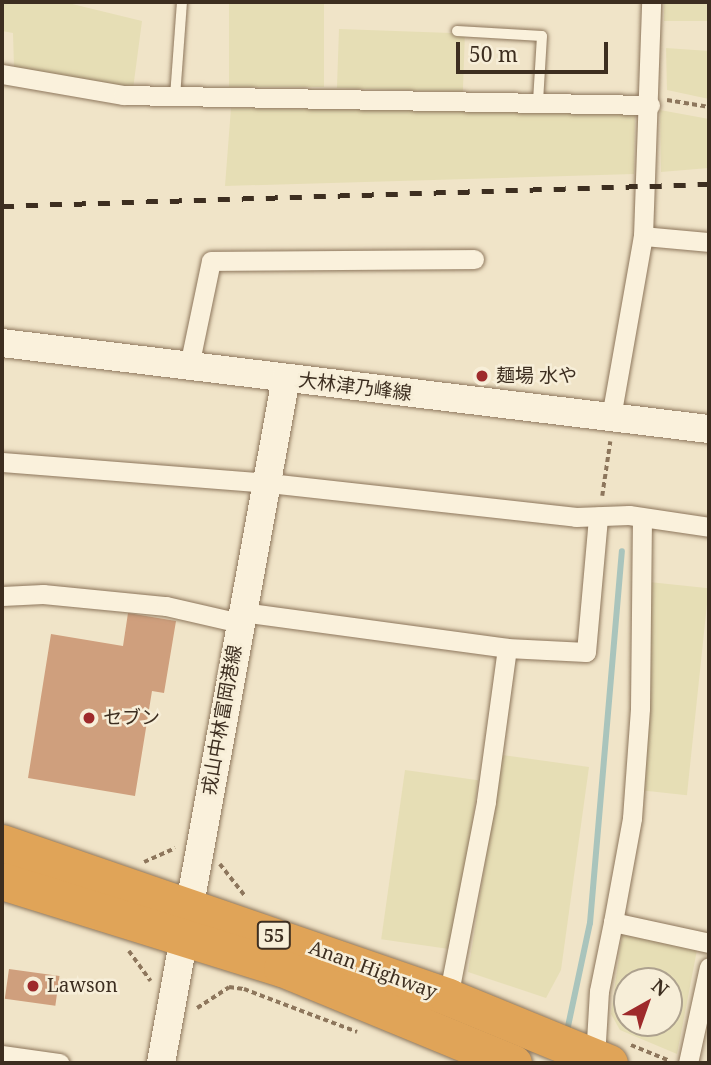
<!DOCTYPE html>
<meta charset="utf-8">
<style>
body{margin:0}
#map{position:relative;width:711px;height:1065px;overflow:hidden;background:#f0e4c8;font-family:"Noto Serif","Noto Sans JP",serif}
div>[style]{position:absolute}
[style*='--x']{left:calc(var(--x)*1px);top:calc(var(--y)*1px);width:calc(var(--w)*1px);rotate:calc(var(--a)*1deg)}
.farmland>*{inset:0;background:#e6deb5;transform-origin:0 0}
.stream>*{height:6px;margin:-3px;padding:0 3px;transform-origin:3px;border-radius:3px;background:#a9c4bc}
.building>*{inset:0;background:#cf9f7d;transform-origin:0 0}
.path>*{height:3.5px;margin-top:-1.75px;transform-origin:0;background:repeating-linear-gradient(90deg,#8d765c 0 5px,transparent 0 8.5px)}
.roads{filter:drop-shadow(0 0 2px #8d765c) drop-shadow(0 0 2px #8d765c)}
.lane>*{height:10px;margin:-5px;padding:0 5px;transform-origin:5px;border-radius:5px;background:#faf1dc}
.street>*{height:19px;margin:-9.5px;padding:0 9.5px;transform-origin:9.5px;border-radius:9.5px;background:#faf1dc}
.secondary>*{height:28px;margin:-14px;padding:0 14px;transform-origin:14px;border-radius:14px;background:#faf1dc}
.highway>*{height:37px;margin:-18.5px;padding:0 18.5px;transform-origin:18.5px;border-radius:18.5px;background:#e0a458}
.rail>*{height:5px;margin-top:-2.5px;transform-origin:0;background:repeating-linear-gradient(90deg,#3d2e20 0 12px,transparent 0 24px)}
.dots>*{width:19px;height:19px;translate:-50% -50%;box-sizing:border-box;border:4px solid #f7eed8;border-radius:50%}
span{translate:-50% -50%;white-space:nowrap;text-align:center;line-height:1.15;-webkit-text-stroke:5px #f7eed8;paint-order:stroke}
.shield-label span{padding:2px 5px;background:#f7eed8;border:2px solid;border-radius:5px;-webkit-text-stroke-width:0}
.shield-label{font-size:18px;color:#3d2e20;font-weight:700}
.poi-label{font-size:19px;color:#3d2e20}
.left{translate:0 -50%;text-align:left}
.street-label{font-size:19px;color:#3d2e20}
.frame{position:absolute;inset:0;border:4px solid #3d2e20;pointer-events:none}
.north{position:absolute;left:613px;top:967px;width:70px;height:70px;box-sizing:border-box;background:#f7eed8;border:2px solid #ada18e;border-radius:50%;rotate:40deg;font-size:19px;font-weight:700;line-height:28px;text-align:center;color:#3d2e20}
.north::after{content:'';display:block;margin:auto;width:24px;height:32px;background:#9e2a2b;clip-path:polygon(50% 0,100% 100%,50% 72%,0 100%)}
.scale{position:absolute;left:456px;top:42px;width:152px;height:32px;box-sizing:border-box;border:4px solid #3d2e20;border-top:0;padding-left:9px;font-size:21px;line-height:24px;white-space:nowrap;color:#3d2e20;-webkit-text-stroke:5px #f7eed8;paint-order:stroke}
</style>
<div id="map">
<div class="farmland">
<div style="clip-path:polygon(2px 2px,64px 2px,142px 21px,133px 89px,14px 67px,13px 33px,2px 31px)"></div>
<div style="left:229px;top:2px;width:95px;height:85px"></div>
<div style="left:664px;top:2px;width:45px;height:19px"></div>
<div style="left:339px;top:29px;width:126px;height:59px;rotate:2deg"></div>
<div style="clip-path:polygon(666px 48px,709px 51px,709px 99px,667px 90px)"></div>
<div style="clip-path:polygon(231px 108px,635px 112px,634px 174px,225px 186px)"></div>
<div style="clip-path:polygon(660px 110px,709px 119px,709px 168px,661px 172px)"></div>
<div style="left:649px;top:582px;width:60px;height:208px;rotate:6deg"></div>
<div style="clip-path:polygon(502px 755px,589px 767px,561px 970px,546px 998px,468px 972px)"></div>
<div style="left:405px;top:770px;width:74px;height:171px;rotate:8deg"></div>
<div style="clip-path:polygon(evenodd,622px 934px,697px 950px,677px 1054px,620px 1030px,611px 1014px,622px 934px,627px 981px,669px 981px,669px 1023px,627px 1023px,627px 981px)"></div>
</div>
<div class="stream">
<div style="--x:567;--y:1031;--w:110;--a:-78"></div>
<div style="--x:590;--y:923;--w:373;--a:-85.1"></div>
</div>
<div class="building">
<div style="clip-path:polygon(128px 613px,176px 621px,164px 693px,152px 691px,135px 796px,28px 778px,51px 634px,123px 646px)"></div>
<div style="left:9px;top:969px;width:51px;height:30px;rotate:8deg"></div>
</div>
<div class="path">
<div style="--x:667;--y:100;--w:43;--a:9.5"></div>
<div style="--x:602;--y:496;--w:55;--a:-81.6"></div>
<div style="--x:144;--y:862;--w:34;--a:-24"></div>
<div style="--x:220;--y:864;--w:42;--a:51.8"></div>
<div style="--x:129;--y:951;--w:37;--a:54"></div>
<div style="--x:197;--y:1008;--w:38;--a:-33"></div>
<div style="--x:229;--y:987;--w:15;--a:8"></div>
<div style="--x:244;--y:989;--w:121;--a:20.8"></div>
<div style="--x:631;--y:1045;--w:42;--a:22.3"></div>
</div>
<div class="roads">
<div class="lane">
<div style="--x:457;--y:31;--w:85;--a:3.4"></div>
<div style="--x:542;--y:36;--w:66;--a:93.5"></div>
<div style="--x:175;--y:97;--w:95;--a:-85.8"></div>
</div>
<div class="street">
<div style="--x:2;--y:74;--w:123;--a:9.8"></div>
<div style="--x:123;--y:95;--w:527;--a:1.09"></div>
<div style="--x:643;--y:236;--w:66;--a:5.2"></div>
<div style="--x:189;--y:366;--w:107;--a:-78.2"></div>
<div style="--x:211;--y:261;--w:263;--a:-0.4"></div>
<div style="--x:611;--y:417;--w:184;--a:-80"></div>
<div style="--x:643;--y:236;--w:234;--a:-88"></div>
<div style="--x:2;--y:462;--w:268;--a:4.5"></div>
<div style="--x:269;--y:483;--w:309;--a:6.3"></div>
<div style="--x:576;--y:517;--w:53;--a:-2.2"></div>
<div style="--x:629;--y:515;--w:81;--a:8.5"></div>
<div style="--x:2;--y:596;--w:41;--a:-2.8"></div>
<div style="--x:43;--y:594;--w:124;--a:5.6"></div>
<div style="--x:166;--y:606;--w:76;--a:12.9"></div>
<div style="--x:242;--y:612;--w:267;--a:7.7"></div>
<div style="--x:507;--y:648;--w:155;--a:97.8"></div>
<div style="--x:486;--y:802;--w:199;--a:101"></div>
<div style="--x:507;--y:648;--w:79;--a:2.9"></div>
<div style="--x:586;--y:652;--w:136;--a:-84.9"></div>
<div style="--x:613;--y:922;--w:106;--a:-79.6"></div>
<div style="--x:632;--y:818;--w:110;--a:-85.8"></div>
<div style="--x:640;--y:708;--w:190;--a:-89.4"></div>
<div style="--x:2;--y:1055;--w:58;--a:8"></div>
<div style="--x:595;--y:1058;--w:67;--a:-86.6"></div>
<div style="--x:599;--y:991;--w:70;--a:-78.5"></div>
<div style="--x:613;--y:922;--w:98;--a:12.3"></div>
<div style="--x:688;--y:1063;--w:98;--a:-77.7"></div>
</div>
<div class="secondary">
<div style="--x:2;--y:343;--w:712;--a:6.94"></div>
<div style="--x:161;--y:1063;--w:696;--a:-79.66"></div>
</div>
<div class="highway">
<div style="--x:2;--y:843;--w:472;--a:19"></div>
<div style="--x:448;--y:997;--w:174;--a:22.3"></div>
<div style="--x:2;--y:881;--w:293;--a:17.3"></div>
<div style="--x:282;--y:968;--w:250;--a:22.4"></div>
</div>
</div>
<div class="rail">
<div style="--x:2;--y:206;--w:707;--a:-1.78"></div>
</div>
<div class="dots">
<div style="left:482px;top:376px;background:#9e2a2b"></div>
<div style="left:89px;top:718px;background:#9e2a2b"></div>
<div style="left:33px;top:986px;background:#9e2a2b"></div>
</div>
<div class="shield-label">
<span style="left:274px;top:935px">55</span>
</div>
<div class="poi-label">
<span class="left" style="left:496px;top:376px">麺場 水や</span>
<span class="left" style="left:103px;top:718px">セブン</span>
<span class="left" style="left:47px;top:986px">Lawson</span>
</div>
<div class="street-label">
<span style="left:355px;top:387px;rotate:7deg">大林津乃峰線</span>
<span style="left:222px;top:720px;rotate:-80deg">戎山中林富岡港線</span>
<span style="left:373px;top:970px;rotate:20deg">Anan Highway</span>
</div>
<div class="frame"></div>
<div class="north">N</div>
<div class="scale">50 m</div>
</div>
